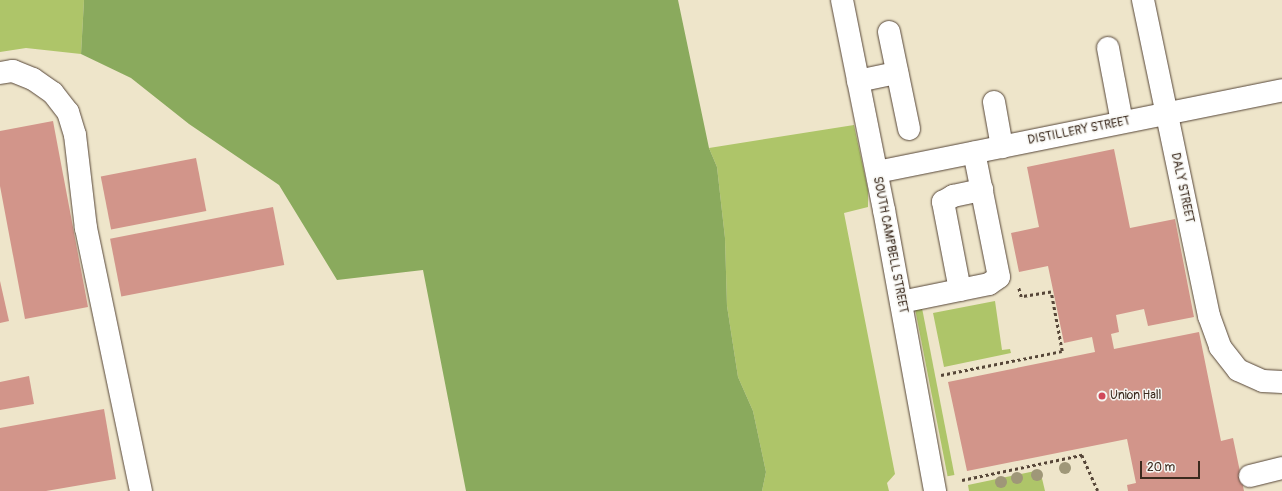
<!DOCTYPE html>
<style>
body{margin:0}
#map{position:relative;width:1282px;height:491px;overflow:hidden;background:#eee5ca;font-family:Pangolin,sans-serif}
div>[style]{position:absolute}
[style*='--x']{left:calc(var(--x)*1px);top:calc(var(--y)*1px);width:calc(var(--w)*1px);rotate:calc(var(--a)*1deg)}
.green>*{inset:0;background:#aec569;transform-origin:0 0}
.forest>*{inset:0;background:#8aaa5d}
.building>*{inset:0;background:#d2958a;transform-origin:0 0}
.path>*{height:2.5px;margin-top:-1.25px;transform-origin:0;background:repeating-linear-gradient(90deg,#564638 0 3px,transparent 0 6px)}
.roads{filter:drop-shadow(0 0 1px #564638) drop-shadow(0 0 1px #564638)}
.minor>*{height:22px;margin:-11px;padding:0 11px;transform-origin:11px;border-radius:11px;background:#fff}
.trees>*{width:12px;height:12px;margin:-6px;border-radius:50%;background:#9f9778}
.dots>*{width:11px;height:11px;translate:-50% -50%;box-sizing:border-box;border:2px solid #f6f6f2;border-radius:50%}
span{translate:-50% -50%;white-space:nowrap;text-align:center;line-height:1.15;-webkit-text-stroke:3px #f6f6f2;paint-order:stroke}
.street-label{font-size:12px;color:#3b2a1e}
.poi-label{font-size:12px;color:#3b2a1e}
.left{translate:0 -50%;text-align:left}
.scale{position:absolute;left:1140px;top:461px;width:60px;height:18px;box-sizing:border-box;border:2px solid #3b2a1e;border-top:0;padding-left:5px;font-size:12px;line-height:14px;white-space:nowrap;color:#3b2a1e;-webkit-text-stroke:3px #f6f6f2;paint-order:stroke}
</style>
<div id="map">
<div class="green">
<div style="clip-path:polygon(0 0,84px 0,81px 54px,26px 48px,0 52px)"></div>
<div style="clip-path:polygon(854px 125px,868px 190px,868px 207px,844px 213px,895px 474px,887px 483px,889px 491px,762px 491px,766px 472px,753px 411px,738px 377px,727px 306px,725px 238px,717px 167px,709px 148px)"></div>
<div style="clip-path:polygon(995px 301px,1002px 350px,1010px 349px,1011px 353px,944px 367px,933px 313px)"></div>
<div style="left:922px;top:308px;width:170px;height:7px;rotate:79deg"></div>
<div style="clip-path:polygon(1040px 470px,1045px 491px,969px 491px,968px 485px)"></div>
</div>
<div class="forest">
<div style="clip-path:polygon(84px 0,678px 0,709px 148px,717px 167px,725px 238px,727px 306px,738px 377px,753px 411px,766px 472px,762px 491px,466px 491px,423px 270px,337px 280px,279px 185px,189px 124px,131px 78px,81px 54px)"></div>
</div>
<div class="building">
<div style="clip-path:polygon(53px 121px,88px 307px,25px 319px,0 186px,0 131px)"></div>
<div style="clip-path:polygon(1114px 149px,1130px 228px,1175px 219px,1194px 317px,1148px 326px,1144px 309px,1116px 315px,1119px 332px,1111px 334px,1114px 349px,1199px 332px,1221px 441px,1233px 438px,1244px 491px,1128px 491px,1127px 485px,1136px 483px,1127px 439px,967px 471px,948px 382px,1095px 352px,1092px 337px,1064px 343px,1048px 266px,1019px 272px,1011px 233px,1039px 227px,1027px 167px)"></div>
<div style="left:196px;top:158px;width:54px;height:97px;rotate:79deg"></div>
<div style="left:273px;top:207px;width:59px;height:166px;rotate:79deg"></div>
<div style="clip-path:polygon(0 281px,9px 321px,0 323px)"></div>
<div style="clip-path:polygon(29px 376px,34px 404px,0 410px,0 382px)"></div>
<div style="clip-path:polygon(104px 409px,116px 479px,46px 491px,0 491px,0 428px)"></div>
</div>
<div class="path">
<div style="--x:941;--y:375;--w:123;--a:-11.2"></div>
<div style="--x:1062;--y:351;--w:60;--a:-100.6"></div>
<div style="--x:1051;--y:292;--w:30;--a:171"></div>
<div style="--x:1021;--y:297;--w:11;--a:-105"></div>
<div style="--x:962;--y:480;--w:123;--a:-11.8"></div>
<div style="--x:1082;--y:455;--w:39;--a:66"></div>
</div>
<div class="roads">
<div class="minor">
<div style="--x:842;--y:0;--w:214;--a:78.7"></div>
<div style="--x:884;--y:210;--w:286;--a:79.7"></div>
<div style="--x:1143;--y:0;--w:323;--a:78.2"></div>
<div style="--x:1209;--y:316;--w:33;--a:70"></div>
<div style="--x:1220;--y:347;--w:29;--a:52"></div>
<div style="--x:1238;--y:370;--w:27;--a:24"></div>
<div style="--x:1263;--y:381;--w:19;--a:3"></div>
<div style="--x:889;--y:32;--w:99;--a:78.3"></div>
<div style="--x:1108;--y:48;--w:75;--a:79.3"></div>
<div style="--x:0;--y:73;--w:13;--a:-9"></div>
<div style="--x:13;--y:71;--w:22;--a:22"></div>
<div style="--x:33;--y:79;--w:24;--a:35"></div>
<div style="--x:53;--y:93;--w:24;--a:52"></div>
<div style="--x:68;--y:112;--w:24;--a:73"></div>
<div style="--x:75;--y:135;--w:94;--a:83.3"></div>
<div style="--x:86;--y:228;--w:269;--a:78.2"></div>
<div style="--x:858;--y:81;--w:40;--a:-12"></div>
<div style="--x:994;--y:102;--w:46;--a:79.9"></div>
<div style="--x:877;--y:172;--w:413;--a:-11.4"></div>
<div style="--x:960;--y:290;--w:90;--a:-100.9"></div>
<div style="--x:943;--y:202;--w:12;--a:-31"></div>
<div style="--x:953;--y:196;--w:30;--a:-12"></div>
<div style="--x:901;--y:302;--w:90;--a:-11.6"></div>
<div style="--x:989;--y:284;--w:12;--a:-35"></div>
<div style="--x:999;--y:277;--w:127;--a:-101.3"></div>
<div style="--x:1250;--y:476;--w:33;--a:-14"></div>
</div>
</div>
<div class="trees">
<div style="left:1065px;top:468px"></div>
<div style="left:1037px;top:475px"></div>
<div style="left:1017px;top:478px"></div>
<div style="left:1001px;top:482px"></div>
</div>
<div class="dots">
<div style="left:1102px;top:396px;background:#d1495b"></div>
</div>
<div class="street-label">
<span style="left:1079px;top:131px;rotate:-11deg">DISTILLERY STREET</span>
<span style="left:1182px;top:188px;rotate:78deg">DALY STREET</span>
<span style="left:890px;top:245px;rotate:79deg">SOUTH CAMPBELL STREET</span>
</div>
<div class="poi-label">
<span class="left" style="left:1110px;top:396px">Union Hall</span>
</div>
<div class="scale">20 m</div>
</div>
